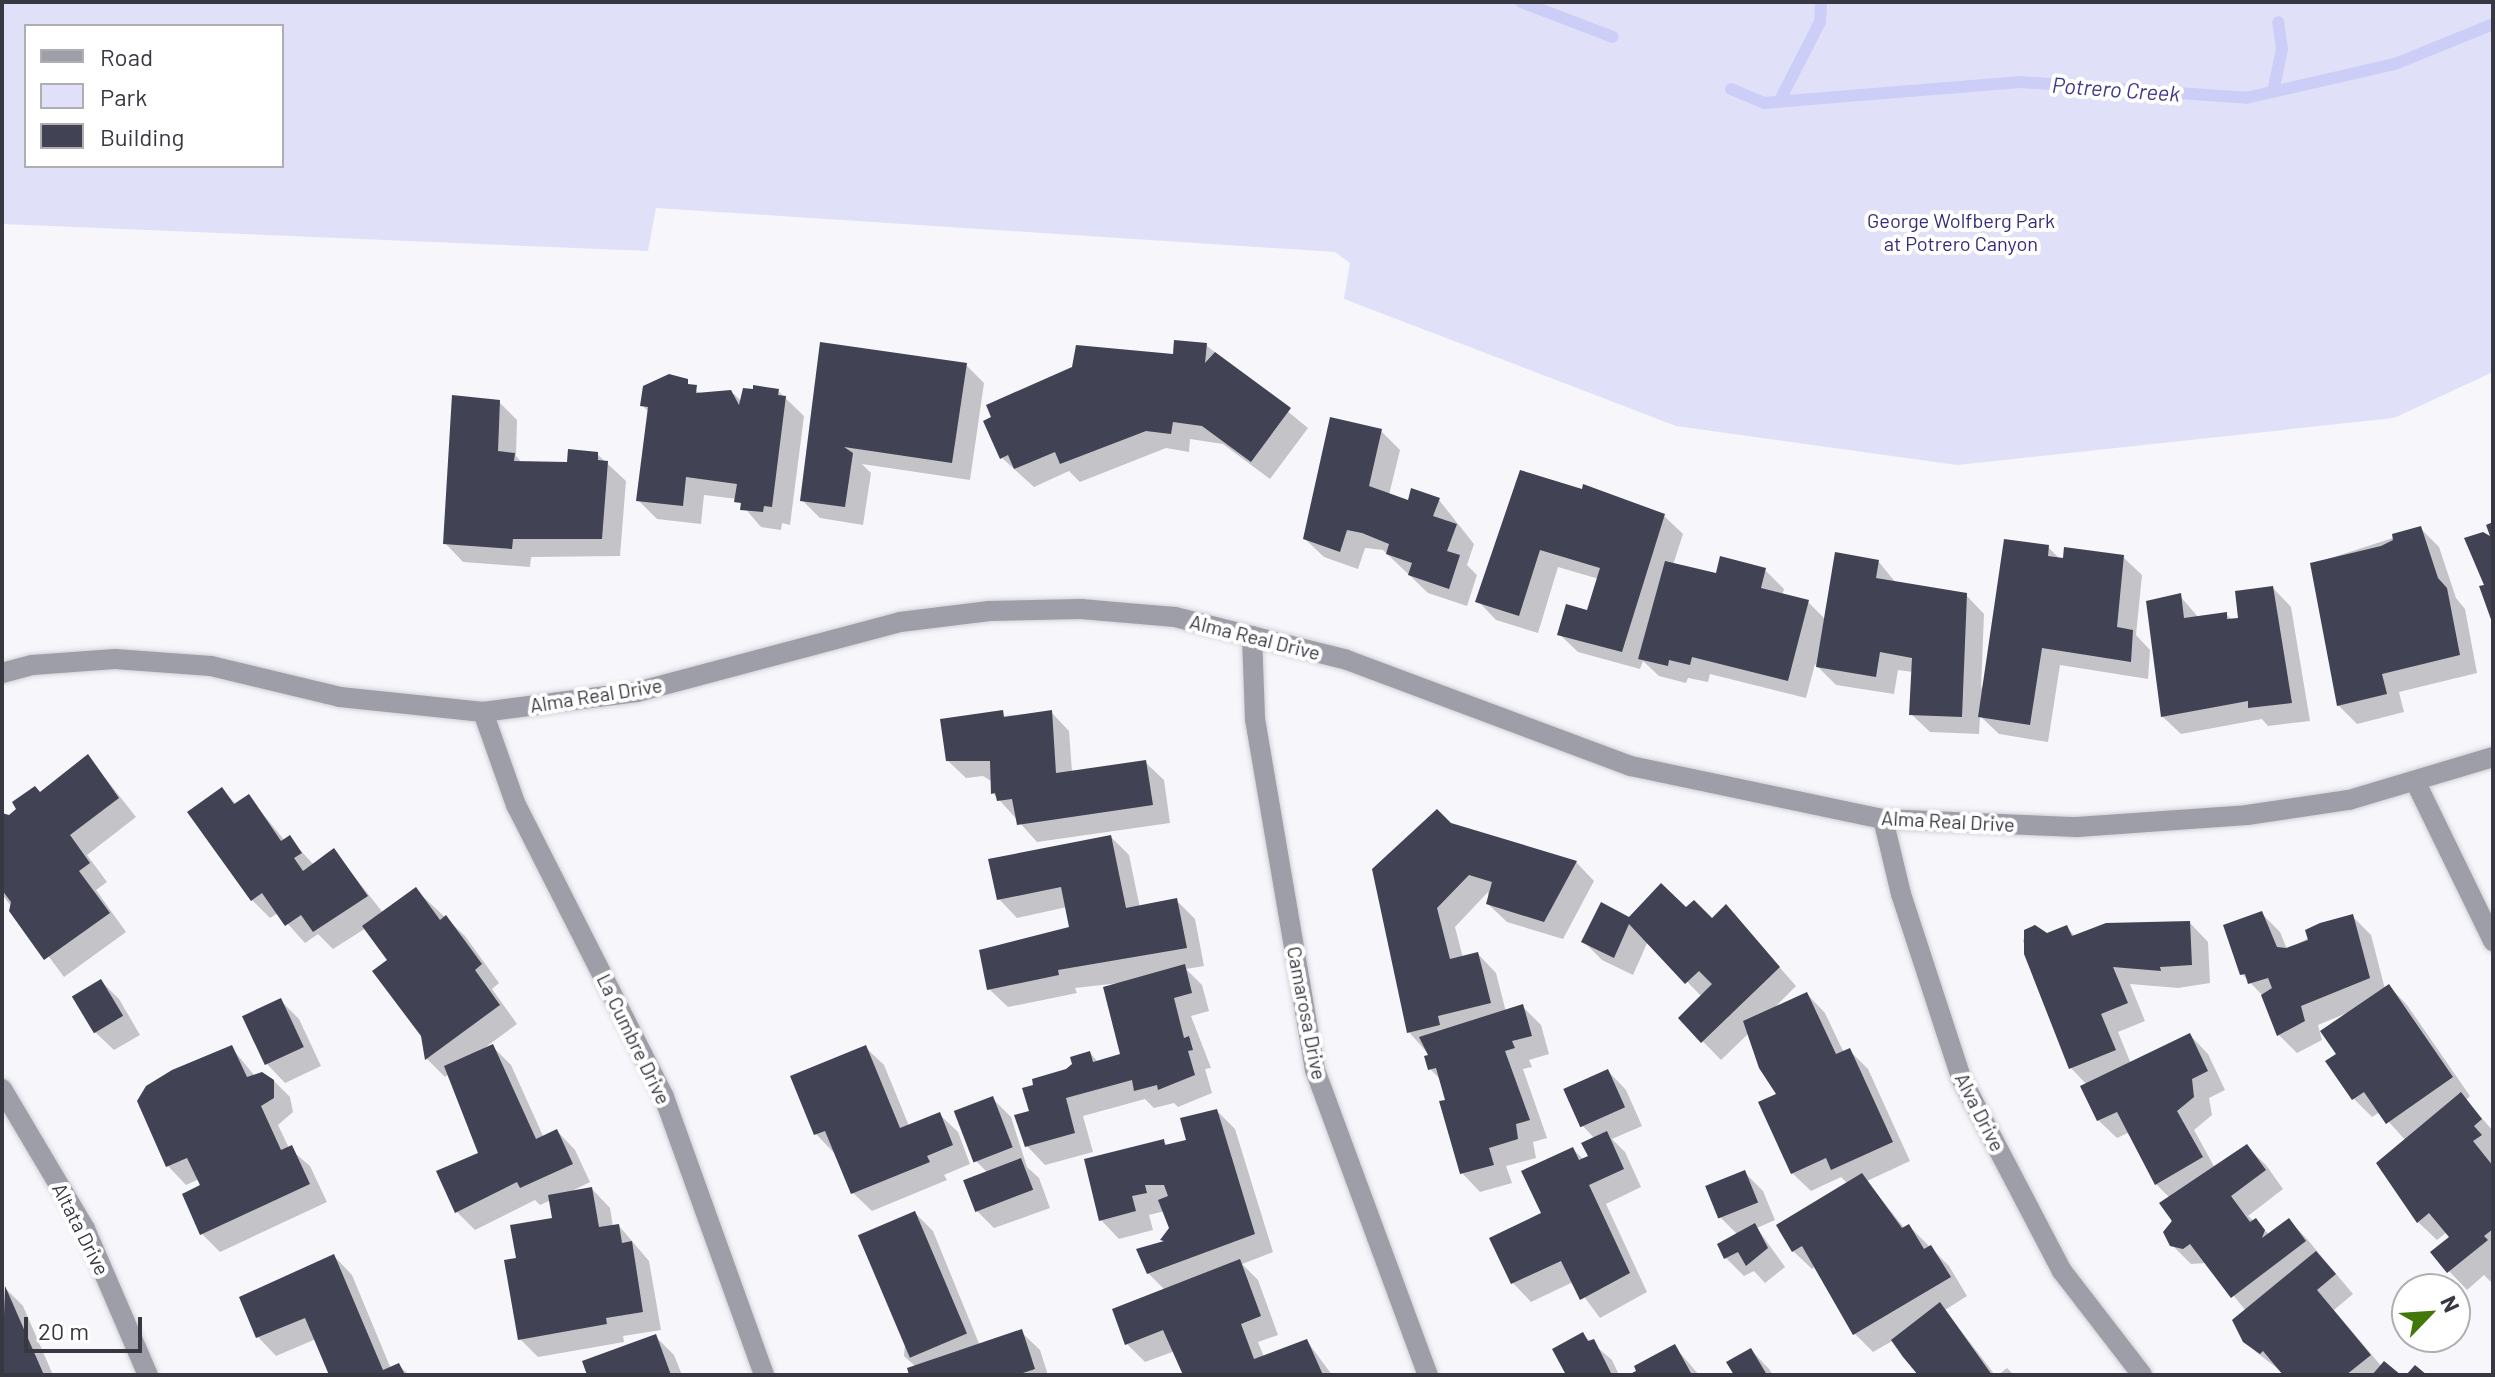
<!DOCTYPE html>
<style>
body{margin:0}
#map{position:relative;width:2495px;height:1377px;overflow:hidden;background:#f6f6fb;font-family:Barlow,sans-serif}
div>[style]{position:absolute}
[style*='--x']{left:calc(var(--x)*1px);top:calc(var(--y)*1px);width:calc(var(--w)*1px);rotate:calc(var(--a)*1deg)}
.green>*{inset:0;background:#e0e1f9}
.shadow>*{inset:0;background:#0003}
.stream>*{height:12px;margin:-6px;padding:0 6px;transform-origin:6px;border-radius:6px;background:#cdcef7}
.building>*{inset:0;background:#414254;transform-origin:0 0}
.roads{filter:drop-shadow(0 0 2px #d0d0d6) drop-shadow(0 0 2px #d0d0d6)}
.minor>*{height:20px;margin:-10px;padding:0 10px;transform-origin:10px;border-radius:10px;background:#9d9ea8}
span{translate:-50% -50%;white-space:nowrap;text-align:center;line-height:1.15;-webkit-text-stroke:8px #fff;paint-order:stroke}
.park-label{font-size:20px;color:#362c78}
.street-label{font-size:20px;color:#383842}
.water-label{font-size:22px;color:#413987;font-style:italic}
.frame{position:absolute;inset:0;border:4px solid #383842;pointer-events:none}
.legend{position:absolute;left:24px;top:24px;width:260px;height:144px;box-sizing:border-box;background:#fff;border:2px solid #afafb3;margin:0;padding:10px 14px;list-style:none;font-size:24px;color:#383842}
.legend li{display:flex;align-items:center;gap:16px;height:40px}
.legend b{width:40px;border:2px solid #afafb3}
.north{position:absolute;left:2391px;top:1273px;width:80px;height:80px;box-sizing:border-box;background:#fff;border:2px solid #afafb3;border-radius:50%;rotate:65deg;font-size:22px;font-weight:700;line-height:32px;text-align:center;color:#383842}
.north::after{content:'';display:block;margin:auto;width:28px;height:36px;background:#427808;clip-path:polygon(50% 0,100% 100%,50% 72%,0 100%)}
.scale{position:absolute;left:24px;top:1317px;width:118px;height:36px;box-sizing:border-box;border:4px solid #383842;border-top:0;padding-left:10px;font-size:24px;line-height:28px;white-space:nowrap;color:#383842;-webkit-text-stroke:6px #fff;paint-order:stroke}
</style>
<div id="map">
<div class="green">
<div style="clip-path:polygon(evenodd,2px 2px,2493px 2px,2493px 372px,2394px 418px,1957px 465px,1676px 426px,1344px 299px,1350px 263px,1335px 252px,656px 208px,648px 251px,2px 224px,2px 2px,26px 26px,282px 26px,282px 166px,26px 166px,26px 26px)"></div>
</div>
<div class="shadow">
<div style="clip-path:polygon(822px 344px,966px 365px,984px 383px,970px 480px,862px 464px,871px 473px,863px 525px,820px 518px,802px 500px)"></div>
<div style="clip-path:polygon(1206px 345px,1308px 428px,1270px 479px,1223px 444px,1190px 439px,1189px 452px,1166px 448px,1080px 482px,1069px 471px,1034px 487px,1002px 458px,1174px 356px)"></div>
<div style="clip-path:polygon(669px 376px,702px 394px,734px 394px,742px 402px,778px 391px,804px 416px,790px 525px,782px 523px,781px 530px,761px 527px,737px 499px,704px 495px,701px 524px,657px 519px,638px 500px,649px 412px,642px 405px)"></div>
<div style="clip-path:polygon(499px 402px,517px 420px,516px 456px,523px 464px,569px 464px,597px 454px,626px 481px,620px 556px,531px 557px,530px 567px,463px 562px,445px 543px)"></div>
<div style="clip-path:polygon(1381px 431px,1400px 450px,1389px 495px,1409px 502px,1439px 500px,1474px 544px,1467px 565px,1477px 575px,1467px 606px,1428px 593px,1383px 550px,1365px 548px,1358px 569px,1324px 557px,1305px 539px)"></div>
<div style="clip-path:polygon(1521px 473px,1664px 516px,1683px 534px,1673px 565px,1717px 576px,1765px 570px,1784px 589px,1782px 596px,1808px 602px,1826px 620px,1878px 561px,1896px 583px,1966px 595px,1984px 614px,1981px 689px,2048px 547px,2061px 560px,2123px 557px,2142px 575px,2136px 635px,2150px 650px,2148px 679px,2060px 665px,2048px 742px,1999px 734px,1980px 716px,1979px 734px,1930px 732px,1911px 714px,1913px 672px,1898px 670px,1894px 694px,1836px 685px,1815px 664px,1806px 698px,1710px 674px,1708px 682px,1688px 678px,1686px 683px,1659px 676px,1643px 661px,1640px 669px,1578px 652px,1559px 634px,1589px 612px,1599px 579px,1558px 567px,1538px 633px,1496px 620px,1478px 601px)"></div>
<div style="clip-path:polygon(2421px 529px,2439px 547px,2456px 598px,2465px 609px,2477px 673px,2399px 692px,2404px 712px,2357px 724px,2338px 705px,2312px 564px)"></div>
<div style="clip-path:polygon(2273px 588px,2291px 607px,2310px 721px,2268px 726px,2262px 719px,2181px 734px,2162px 716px,2180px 596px,2199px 618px,2226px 614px,2233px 621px,2241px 620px)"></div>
<div style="clip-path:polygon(1051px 712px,1069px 731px,1072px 772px,1145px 762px,1164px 780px,1170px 823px,1037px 842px,993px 793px,991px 781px,983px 776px,966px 778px,947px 760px,942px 721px)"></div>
<div style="clip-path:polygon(88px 756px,136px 817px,87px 855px,107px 882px,96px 890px,126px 932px,64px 977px,2px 894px,2px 816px,9px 817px)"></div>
<div style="clip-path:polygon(222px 790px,237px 805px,249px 797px,285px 841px,289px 838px,314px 865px,334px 851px,384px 914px,416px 890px,465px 936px,499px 983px,492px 989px,517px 1024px,483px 1049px,493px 1047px,511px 1065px,544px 1138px,557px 1131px,575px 1150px,590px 1182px,570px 1192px,592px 1189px,610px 1208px,613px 1227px,619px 1226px,649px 1261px,661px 1330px,623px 1336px,624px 1342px,538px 1357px,520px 1339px,518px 1259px,554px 1220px,551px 1200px,540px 1205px,535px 1200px,475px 1230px,457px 1212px,480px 1154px,449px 1074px,445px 1077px,427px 1059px,423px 1035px,390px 961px,366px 928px,333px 949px,318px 934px,305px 943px,278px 913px,270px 918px,252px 900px)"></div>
<div style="clip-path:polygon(1450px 825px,1576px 862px,1594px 881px,1563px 939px,1507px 922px,1488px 904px,1488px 892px,1455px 927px,1463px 958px,1478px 954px,1496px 973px,1506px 1012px,1523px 1007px,1541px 1025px,1549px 1054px,1529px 1060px,1532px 1067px,1523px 1069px,1547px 1138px,1533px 1142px,1536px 1158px,1506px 1166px,1512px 1183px,1480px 1192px,1462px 1173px,1448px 1101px,1442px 1081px,1430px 1069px,1431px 1057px,1409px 1032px)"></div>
<div style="clip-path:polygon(1111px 837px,1129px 855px,1140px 908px,1176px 900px,1195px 919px,1204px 966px,1186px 969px,1202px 985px,1209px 1011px,1191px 1016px,1211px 1068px,1205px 1069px,1212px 1093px,1178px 1107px,1174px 1103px,1154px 1108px,1145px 1099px,1083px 1116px,1093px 1152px,1045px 1165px,1027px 1146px,1031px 1112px,1090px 1053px,1099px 1063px,1122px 1056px,1128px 982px,1075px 988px,1077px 993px,1008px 1007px,989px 989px,1072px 929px,1067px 907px,1017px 918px,999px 899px)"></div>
<div style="clip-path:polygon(1726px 906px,1796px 986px,1773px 1009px,1807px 994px,1825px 1013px,1844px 1053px,1849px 1050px,1868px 1069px,1910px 1161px,1867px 1181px,1905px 1229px,1909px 1226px,1949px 1266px,1967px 1296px,1945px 1310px,1995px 1375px,1920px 1375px,1894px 1340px,1873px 1352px,1855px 1334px,1816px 1266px,1812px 1269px,1793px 1251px,1848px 1184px,1841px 1177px,1811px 1191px,1792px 1173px,1779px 1095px,1749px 1033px,1721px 1060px,1680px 1018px,1702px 997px,1648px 941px,1633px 975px,1602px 960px,1584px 942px,1630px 919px,1686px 910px,1712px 921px)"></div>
<div style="clip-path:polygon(2262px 914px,2280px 932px,2287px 949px,2352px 916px,2371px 935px,2385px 989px,2389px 986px,2407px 1005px,2470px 1096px,2466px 1100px,2493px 1131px,2493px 1284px,2484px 1275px,2467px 1290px,2449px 1271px,2451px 1238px,2447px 1232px,2437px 1240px,2418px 1222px,2379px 1163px,2406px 1141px,2380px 1112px,2372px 1117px,2354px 1099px,2338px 1054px,2347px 1013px,2318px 1025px,2322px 1040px,2297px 1053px,2279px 1035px,2263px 996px,2242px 974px)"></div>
<div style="clip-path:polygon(2190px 923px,2208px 942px,2210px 983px,2178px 988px,2130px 984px,2145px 1021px,2118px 1032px,2131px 1064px,2190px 1035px,2208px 1054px,2225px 1090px,2209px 1098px,2212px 1115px,2194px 1130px,2215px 1168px,2247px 1147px,2266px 1165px,2283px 1189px,2248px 1216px,2270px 1235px,2289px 1220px,2307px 1239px,2353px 1294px,2334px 1310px,2382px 1367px,2398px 1375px,2286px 1375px,2256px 1352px,2244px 1340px,2246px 1311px,2207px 1263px,2191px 1264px,2172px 1245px,2170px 1198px,2156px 1184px,2130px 1132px,2117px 1138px,2098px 1120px,2087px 1085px,2071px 1068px,2023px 941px,2026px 931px,2046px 935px,2067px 928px,2076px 937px)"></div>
<div style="clip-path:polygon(101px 981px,119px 999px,140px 1035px,114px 1050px,95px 1032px)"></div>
<div style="clip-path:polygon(281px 1001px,299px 1019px,321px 1066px,285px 1083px,267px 1064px,245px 1018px)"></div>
<div style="clip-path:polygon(231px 1047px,254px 1075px,271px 1078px,290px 1097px,293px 1112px,278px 1125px,289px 1148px,310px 1166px,327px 1202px,220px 1252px,202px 1234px,199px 1179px,186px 1185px,168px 1166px,149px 1118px,139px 1107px,141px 1094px)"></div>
<div style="clip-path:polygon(865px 1047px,884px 1065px,909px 1126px,939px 1114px,958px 1132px,970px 1164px,944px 1175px,947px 1180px,872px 1211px,853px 1193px,834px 1153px,816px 1134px)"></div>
<div style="clip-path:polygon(1608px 1071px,1626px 1090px,1642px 1126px,1612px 1139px,1625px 1152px,1641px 1187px,1606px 1204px,1647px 1292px,1600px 1318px,1573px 1282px,1531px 1302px,1513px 1283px,1492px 1238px,1543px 1214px,1573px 1149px,1584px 1160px,1590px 1157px,1595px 1139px,1582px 1125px)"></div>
<div style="clip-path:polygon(993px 1099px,1011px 1117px,1027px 1167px,1039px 1178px,1050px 1208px,994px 1228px,976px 1210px,987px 1172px,976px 1161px)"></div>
<div style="clip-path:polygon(1217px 1111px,1235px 1129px,1273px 1252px,1242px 1264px,1258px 1280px,1278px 1335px,1258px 1342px,1264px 1357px,1307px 1341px,1332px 1375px,1185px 1375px,1175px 1351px,1145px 1362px,1126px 1343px,1165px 1290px,1148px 1273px,1171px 1228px,1165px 1211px,1149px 1215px,1153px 1230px,1119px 1239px,1101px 1220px,1163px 1141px,1168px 1146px,1188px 1141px)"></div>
<div style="clip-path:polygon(1744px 1172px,1763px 1191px,1775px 1220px,1757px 1228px,1785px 1267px,1765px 1283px,1754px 1271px,1744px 1276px,1726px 1258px,1719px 1245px,1738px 1235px,1720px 1217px,1708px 1188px)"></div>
<div style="clip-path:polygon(915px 1213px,933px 1231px,980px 1346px,1021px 1332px,1040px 1350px,1048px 1375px,911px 1375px,916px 1367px,904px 1356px)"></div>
<div style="clip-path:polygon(334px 1256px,352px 1275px,391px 1369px,399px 1365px,409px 1375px,331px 1375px,316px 1339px,276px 1356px,258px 1337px,242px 1298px)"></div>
<div style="clip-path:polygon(5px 1288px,23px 1306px,53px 1375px,2px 1375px)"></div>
<div style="clip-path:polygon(1583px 1335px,1612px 1360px,1619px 1375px,1568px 1375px)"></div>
<div style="clip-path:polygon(656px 1337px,674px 1355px,682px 1375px,590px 1375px)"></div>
<div style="clip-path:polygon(1675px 1347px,1699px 1375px,1630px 1375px)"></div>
<div style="clip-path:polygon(1751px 1350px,1769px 1369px,1773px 1375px,1736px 1375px)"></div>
<div style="clip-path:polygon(2007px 1368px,2014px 1375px,1998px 1375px)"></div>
</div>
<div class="stream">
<div style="--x:1521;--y:2;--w:98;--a:20.8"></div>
<div style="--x:1731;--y:89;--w:36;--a:23"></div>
<div style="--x:1764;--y:103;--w:257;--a:-4.7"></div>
<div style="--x:2020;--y:82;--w:227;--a:4"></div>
<div style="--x:2246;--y:98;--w:153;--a:-12.9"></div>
<div style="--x:2395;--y:64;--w:106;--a:-22.2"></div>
<div style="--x:2273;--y:92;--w:44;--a:-78.2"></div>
<div style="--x:2282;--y:49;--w:27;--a:-98"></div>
<div style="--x:1779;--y:102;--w:90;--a:-62.9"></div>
<div style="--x:1820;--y:22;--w:20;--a:-87"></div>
</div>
<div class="building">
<div style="clip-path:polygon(1174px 340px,1207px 343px,1205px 363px,1215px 352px,1291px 408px,1251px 462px,1202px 426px,1173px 422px,1171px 434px,1146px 431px,1060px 464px,1055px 452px,1014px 469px,1008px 455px,1000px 459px,983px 421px,991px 417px,986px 405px,1072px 367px,1076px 345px,1173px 354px)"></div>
<div style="clip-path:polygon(820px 342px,967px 363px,952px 463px,844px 447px,853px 453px,845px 507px,800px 501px)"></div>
<div style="clip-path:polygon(669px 374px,688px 379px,688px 384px,697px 385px,696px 393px,731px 390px,739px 405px,743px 388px,753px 389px,753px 385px,779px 389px,778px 395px,786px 396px,772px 507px,764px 506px,763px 512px,740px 510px,741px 503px,734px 502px,737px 484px,686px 477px,683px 506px,636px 501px,648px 407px,640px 406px,643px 386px)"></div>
<div style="clip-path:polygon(452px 395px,500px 400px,498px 451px,515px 453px,514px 461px,567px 462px,568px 449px,598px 452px,598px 460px,608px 461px,602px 539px,513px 539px,512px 549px,443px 544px)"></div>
<div style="clip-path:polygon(1330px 417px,1382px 429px,1369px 486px,1408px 500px,1411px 488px,1440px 498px,1433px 516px,1457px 524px,1447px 551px,1460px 555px,1449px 589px,1408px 575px,1412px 563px,1386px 554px,1389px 544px,1362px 533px,1347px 530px,1340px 552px,1303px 539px)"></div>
<div style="clip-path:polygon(1520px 470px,1582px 489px,1583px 484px,1665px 514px,1622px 652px,1557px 635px,1566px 604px,1587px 610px,1600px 568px,1540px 550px,1519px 616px,1475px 602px)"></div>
<div style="clip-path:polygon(2493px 522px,2493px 625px,2479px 586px,2484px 585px,2464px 538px,2483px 532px,2490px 536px,2486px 525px)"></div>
<div style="clip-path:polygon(2421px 526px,2438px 578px,2447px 588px,2460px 655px,2382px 674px,2387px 694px,2337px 706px,2310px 563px,2381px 546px,2393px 540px,2392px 534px)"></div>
<div style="clip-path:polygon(2004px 539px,2049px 545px,2048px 556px,2063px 558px,2064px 547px,2124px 555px,2117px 627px,2133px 630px,2131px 662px,2042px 648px,2030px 725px,1978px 717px)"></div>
<div style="clip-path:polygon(1835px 552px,1879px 560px,1876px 578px,1967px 593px,1962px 717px,1909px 715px,1912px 658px,1880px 652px,1876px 677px,1816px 667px)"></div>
<div style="clip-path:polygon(1720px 556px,1766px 568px,1761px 588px,1809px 600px,1788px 681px,1692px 657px,1690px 665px,1669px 660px,1668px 666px,1638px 659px,1665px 561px,1716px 573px)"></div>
<div style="clip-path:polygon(2273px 586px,2292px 703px,2248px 708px,2248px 701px,2161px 717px,2146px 601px,2181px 593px,2184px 618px,2227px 612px,2227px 619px,2238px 618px,2235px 591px)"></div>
<div style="clip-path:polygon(1003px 710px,1004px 717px,1052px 710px,1056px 773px,1146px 760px,1153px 805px,1017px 825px,1012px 799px,997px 801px,995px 793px,991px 794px,990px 761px,946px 761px,940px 719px)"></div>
<div style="clip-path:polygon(88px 754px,119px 798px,70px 835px,90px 863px,79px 871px,110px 913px,44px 960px,9px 911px,11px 902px,2px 890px,2px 813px,9px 815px,16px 809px,12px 802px,35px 786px,40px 792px)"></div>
<div style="clip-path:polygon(222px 787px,234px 804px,249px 794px,281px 841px,290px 835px,302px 853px,294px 858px,303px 871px,334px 848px,368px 896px,313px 932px,301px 915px,285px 926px,262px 893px,251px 901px,187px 812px)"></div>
<div style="clip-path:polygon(1437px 809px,1451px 823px,1577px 861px,1544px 922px,1486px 904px,1492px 882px,1469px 875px,1437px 908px,1450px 959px,1478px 952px,1491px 1003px,1438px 1016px,1440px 1025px,1407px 1033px,1372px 869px)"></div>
<div style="clip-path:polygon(1111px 835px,1126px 908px,1177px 898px,1187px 948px,1058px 970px,1059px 975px,987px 990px,979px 950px,1069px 927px,1061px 887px,997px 900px,988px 859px)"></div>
<div style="clip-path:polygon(1661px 883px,1686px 907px,1694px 900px,1712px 918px,1726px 904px,1780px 967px,1701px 1043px,1678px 1018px,1712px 984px,1699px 971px,1685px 984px,1629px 924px,1614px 958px,1581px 942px,1601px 902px,1629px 917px)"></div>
<div style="clip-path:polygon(416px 887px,440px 920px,446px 915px,482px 964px,475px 970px,500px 1005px,425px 1060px,421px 1036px,372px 971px,387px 960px,362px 926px)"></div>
<div style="clip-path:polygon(2262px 911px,2277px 947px,2286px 948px,2308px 940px,2305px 930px,2320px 923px,2353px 914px,2370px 978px,2301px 1006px,2305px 1021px,2277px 1036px,2261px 995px,2272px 988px,2268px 978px,2248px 984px,2245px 974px,2240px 975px,2223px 925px)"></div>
<div style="clip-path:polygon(2190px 921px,2192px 965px,2160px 967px,2161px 971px,2113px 967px,2128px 1003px,2101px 1014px,2116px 1050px,2069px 1069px,2024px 954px,2024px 930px,2035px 925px,2047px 933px,2067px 925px,2072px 936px,2106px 923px)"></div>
<div style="clip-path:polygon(1185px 964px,1192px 993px,1174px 998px,1184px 1038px,1189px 1036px,1193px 1050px,1188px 1051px,1195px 1075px,1158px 1090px,1157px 1085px,1134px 1091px,1132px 1080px,1066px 1098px,1075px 1133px,1025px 1147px,1014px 1115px,1029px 1111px,1022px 1088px,1033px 1085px,1032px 1079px,1066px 1069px,1072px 1064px,1070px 1057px,1090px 1051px,1093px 1062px,1120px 1054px,1103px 987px)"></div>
<div style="left:101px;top:979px;width:43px;height:34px;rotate:59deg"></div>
<div style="clip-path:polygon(2389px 984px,2453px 1077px,2386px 1124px,2364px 1092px,2352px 1100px,2325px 1061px,2336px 1054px,2320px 1031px)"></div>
<div style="clip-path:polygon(1807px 992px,1836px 1054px,1850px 1048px,1893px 1142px,1831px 1170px,1826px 1158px,1791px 1174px,1758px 1102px,1776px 1094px,1759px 1068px,1743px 1021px)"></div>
<div style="left:281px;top:998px;width:54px;height:43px;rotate:65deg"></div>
<div style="clip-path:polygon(1523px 1004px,1532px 1036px,1512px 1041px,1515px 1048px,1505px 1051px,1530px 1120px,1516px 1124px,1518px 1139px,1489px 1148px,1494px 1165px,1460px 1174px,1439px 1101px,1445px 1100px,1436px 1068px,1428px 1070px,1424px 1056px,1428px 1055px,1419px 1037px)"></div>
<div style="clip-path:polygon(2190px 1033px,2208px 1071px,2192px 1079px,2194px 1097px,2177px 1111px,2203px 1157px,2155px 1185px,2117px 1112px,2097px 1121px,2080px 1086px)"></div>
<div style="clip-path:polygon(493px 1044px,536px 1139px,557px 1129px,573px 1164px,520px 1188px,517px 1182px,455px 1213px,436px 1171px,478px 1153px,444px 1066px)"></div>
<div style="clip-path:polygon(232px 1045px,247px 1077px,262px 1072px,274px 1080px,274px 1098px,261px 1106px,281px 1150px,292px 1145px,310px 1184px,200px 1235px,182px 1194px,200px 1185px,187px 1158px,166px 1167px,137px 1101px,146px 1086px,172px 1070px)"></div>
<div style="clip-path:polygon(866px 1045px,900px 1128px,940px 1112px,953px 1145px,927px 1156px,930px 1162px,851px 1194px,825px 1131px,814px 1135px,790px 1076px)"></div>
<div style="left:1608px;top:1069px;width:42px;height:49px;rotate:66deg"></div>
<div style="clip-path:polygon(2461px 1092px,2482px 1119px,2474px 1126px,2482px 1135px,2473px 1141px,2493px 1166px,2493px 1229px,2484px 1236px,2488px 1240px,2447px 1273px,2430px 1252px,2449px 1237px,2429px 1213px,2417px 1223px,2376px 1163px)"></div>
<div style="left:993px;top:1096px;width:55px;height:42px;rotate:69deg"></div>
<div style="clip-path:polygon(1217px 1109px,1255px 1234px,1147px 1274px,1136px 1249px,1164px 1241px,1160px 1240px,1169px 1228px,1158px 1200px,1168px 1196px,1164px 1185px,1145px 1185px,1147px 1193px,1132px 1196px,1136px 1211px,1099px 1221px,1084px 1159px,1164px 1139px,1165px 1145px,1186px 1140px,1180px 1118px)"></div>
<div style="clip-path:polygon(1607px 1131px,1624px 1169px,1589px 1185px,1630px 1273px,1580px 1300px,1561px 1261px,1511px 1284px,1489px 1238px,1541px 1213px,1521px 1171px,1573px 1147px,1579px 1160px,1588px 1156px,1581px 1143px)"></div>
<div style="clip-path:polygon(2247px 1144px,2266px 1170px,2231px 1196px,2250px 1222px,2256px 1218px,2265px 1230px,2262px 1238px,2289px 1218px,2306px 1241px,2231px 1298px,2190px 1244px,2183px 1249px,2170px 1246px,2163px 1232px,2172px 1221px,2159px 1203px)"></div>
<div style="left:1021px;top:1158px;width:34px;height:62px;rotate:69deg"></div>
<div style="left:1745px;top:1170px;width:35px;height:43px;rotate:68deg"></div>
<div style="clip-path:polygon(1862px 1173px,1902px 1228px,1909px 1224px,1924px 1249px,1931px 1245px,1951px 1277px,1853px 1335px,1802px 1246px,1792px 1252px,1776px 1225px)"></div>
<div style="clip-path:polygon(592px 1187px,599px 1227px,619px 1224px,622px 1243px,632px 1241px,643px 1312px,606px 1318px,607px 1324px,518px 1340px,504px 1260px,516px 1258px,510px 1225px,552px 1218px,548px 1195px)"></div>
<div style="left:915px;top:1211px;width:133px;height:62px;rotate:67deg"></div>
<div style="clip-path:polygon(1755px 1223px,1768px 1248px,1746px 1266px,1738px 1252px,1724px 1259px,1717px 1244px)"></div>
<div style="clip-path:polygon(2316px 1251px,2336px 1274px,2317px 1290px,2371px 1355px,2346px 1375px,2283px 1375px,2263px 1351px,2260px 1354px,2243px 1342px,2232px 1320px)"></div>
<div style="clip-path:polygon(334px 1254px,383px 1370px,399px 1363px,405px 1375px,329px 1375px,305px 1318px,256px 1338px,239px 1297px)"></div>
<div style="clip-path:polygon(1240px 1259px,1261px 1316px,1241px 1324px,1254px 1359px,1307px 1339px,1323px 1375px,1183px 1375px,1163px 1330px,1125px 1345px,1112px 1309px)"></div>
<div style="clip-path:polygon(5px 1286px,9px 1295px,44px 1375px,2px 1375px)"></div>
<div style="clip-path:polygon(1940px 1302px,1992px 1375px,1918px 1375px,1903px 1357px,1891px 1340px)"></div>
<div style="clip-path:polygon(1022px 1329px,1035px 1369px,1017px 1375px,909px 1375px,907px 1368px)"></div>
<div style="clip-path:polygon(1583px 1332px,1588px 1341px,1594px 1339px,1612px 1375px,1566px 1375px,1552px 1349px)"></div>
<div style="clip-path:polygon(656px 1334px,671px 1375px,587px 1375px,582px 1361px)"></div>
<div style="clip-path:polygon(1675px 1344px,1692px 1375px,1628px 1375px,1636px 1371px,1634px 1366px)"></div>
<div style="clip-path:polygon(1751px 1348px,1767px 1375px,1734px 1375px,1726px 1362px)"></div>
<div style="clip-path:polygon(2384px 1361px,2401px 1375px,2372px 1375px)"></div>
<div style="clip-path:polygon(2415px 1365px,2427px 1375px,2406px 1375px)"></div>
</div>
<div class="roads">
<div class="minor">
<div style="--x:1252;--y:636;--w:83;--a:87.9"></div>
<div style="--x:1255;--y:719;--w:356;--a:80.3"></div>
<div style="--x:1315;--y:1070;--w:325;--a:69.7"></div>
<div style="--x:2;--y:673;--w:31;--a:-15"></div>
<div style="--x:32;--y:665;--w:83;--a:-4.1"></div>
<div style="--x:115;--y:659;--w:96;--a:4.2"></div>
<div style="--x:211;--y:666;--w:133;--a:13.5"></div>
<div style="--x:340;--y:697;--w:144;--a:6"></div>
<div style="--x:483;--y:712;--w:155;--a:-7.4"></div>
<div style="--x:637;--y:692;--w:272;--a:-14.9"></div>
<div style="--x:900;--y:622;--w:90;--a:-7"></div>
<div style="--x:989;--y:611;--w:92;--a:-1.2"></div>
<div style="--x:1081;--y:609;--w:94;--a:4.9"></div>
<div style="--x:1175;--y:617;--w:177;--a:14"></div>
<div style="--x:1347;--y:660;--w:303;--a:20.5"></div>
<div style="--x:1631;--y:766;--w:258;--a:11.9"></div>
<div style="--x:1883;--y:819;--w:194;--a:2.4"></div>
<div style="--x:2077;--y:827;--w:170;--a:-4"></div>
<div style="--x:2247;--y:815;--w:103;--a:-8.4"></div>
<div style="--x:2349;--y:800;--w:150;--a:-16.6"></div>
<div style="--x:483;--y:712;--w:99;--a:70.5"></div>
<div style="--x:516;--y:805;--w:327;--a:63.1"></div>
<div style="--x:664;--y:1097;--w:295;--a:70.2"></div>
<div style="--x:2416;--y:783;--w:176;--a:64"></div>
<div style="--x:1883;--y:819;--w:77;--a:76.5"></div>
<div style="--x:1901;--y:894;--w:194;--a:71.9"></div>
<div style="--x:1961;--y:1078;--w:218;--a:62.4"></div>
<div style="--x:2062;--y:1271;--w:131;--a:52.4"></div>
<div style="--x:2;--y:1089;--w:163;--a:59.3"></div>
<div style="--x:85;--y:1229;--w:159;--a:66.7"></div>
</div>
</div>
<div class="park-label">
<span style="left:1961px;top:232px">George Wolfberg Park<br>at Potrero Canyon</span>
</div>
<div class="street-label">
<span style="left:1255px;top:637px;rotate:14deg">Alma Real Drive</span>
<span style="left:596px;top:695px;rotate:-9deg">Alma Real Drive</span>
<span style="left:1948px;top:821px;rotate:3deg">Alma Real Drive</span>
<span style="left:1307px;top:1013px;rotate:79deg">Camarosa Drive</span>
<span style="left:634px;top:1039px;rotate:64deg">La Cumbre Drive</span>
<span style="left:1980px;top:1112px;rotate:63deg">Alva Drive</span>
<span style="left:81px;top:1229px;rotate:63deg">Altata Drive</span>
</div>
<div class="water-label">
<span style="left:2116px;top:89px;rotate:4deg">Potrero Creek</span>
</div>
<div class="frame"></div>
<ul class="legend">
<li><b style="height:10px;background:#9d9ea8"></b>Road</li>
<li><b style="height:22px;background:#e0e1f9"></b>Park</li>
<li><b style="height:22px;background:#414254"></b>Building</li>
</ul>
<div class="north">N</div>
<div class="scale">20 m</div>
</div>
